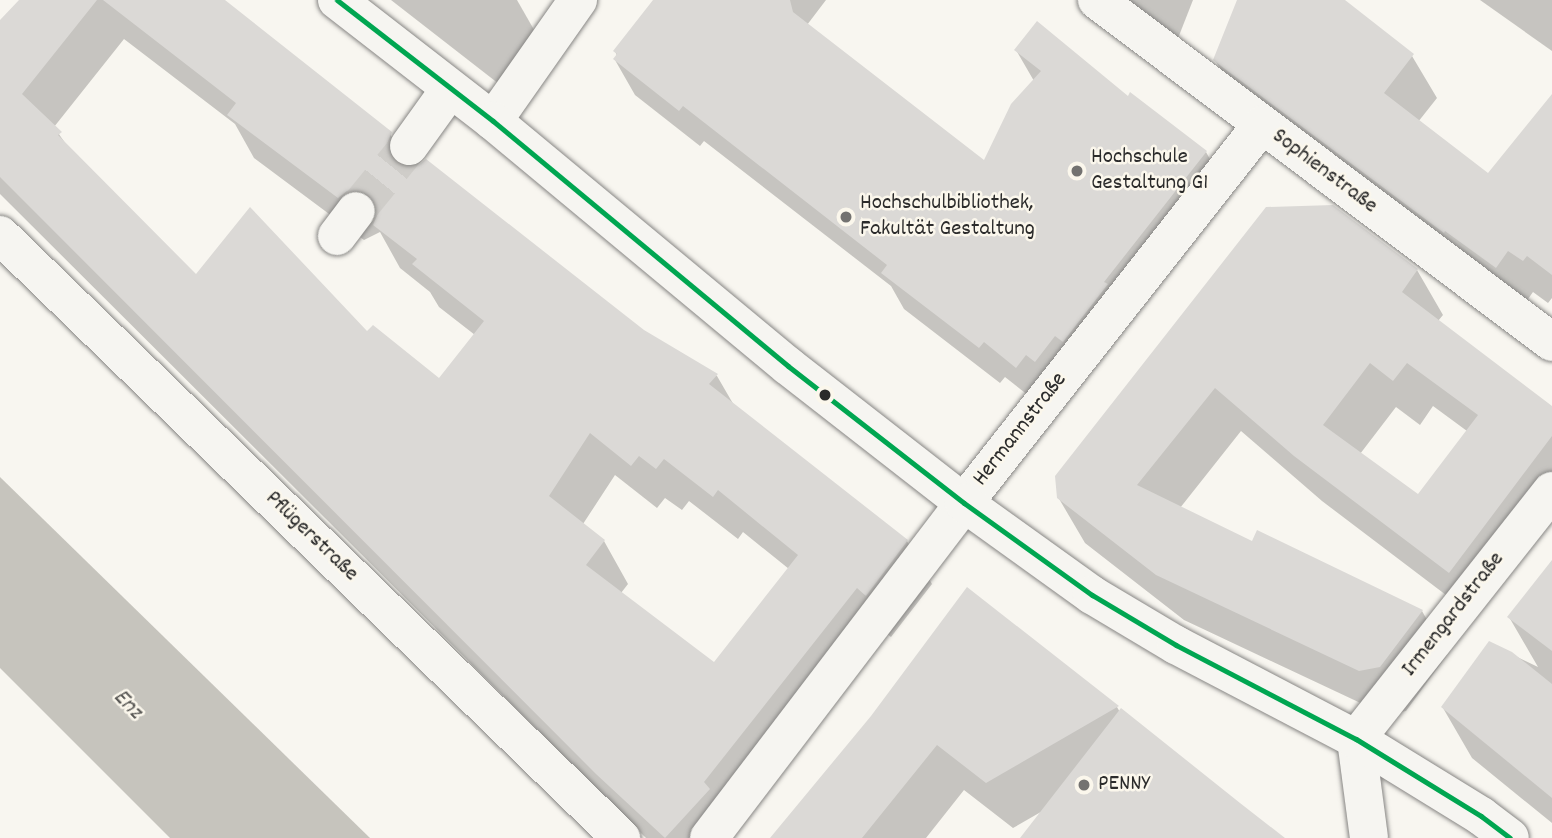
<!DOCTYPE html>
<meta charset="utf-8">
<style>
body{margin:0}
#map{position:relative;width:1552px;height:838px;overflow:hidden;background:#f8f6f0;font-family:Dekko,sans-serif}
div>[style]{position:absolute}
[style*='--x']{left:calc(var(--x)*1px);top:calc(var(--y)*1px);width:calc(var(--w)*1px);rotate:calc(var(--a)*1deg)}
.water>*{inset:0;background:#c6c4bd}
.shadow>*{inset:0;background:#0003}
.building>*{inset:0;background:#dbd9d6}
.minor-tunnel>*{height:38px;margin-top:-19px;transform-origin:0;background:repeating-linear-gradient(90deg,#cfcdc9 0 38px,transparent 0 57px)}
.roads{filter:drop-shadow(0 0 2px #878684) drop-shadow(0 0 2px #878684)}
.minor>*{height:38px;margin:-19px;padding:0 19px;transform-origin:19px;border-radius:19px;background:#f6f5f1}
.major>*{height:38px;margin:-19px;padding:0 19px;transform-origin:19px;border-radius:19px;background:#f6f5f1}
.bus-1>*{height:5px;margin:-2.5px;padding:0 2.5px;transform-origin:2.5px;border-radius:2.5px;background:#00a651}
.dots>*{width:19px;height:19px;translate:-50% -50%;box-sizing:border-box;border:4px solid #fbf7ec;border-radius:50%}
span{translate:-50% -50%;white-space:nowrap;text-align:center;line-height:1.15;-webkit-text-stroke:5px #fbf7ec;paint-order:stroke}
.poi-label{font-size:23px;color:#2b2b2b}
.left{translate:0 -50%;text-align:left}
.street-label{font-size:23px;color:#2b2b2b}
.water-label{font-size:24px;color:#5a5956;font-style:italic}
</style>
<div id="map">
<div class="water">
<div style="clip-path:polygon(0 477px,370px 838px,170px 838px,0 668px)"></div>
</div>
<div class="shadow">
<div style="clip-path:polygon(evenodd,21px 0,220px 0,390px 134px,411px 169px,643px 331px,717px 376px,735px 407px,907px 541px,932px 584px,891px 637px,882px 630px,729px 838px,646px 838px,0 194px,0 23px,21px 0,124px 39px,235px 124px,254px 158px,364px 240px,380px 232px,400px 268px,430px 292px,439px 307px,475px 335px,439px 380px,367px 334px,196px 276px,70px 150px,54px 127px,124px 39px,21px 0,615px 475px,657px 508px,665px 498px,682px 510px,689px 501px,738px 539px,743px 532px,789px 569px,715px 664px,621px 593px,628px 584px,604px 541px,583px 524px,615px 475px)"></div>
<div style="clip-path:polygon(391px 0,517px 0,537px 35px,499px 84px)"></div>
<div style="clip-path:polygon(655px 0,826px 0,807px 25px,984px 162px,1034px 81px,1016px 50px,1128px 98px,1206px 152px,1226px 188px,1038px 403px,1005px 377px,1000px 383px,904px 309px,891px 286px,704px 141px,700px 146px,635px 95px,615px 60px,617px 56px,615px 51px)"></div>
<div style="clip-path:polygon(1105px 0,1193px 0,1173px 51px)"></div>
<div style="clip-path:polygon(1238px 0,1342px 0,1412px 56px,1437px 98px,1418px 122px,1488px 175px,1552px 121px,1552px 298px,1548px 303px,1533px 292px,1521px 309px,1240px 102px,1215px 60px)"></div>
<div style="clip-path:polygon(1480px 0,1552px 0,1552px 51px)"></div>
<div style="clip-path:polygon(evenodd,1417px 270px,1443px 315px,1438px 321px,1552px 407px,1552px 514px,1475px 617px,1322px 501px,1241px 431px,1180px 508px,1253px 543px,1422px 611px,1447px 655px,1406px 711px,1386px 715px,1184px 620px,1085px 543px,1058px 497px,1056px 477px,1417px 270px,1433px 406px,1467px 431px,1419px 496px,1360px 454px,1396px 407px,1420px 425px,1433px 406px)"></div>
<div style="clip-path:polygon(1552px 561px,1552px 823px,1472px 758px,1443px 708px,1490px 644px,1538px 667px,1509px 617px)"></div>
<div style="clip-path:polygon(968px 589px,1117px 707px,1129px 728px,1282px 838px,1023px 838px,1053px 805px,1013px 828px,964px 790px,926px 838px,773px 838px,873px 717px)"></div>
</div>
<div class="building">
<div style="clip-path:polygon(evenodd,19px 0,97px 0,22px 94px,62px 132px,58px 135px,196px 274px,250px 207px,367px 331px,373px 325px,439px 378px,484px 321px,412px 264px,417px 259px,373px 225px,378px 213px,376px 203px,370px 194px,358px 189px,347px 191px,338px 198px,227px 115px,236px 103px,103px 0,225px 0,392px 132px,387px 144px,389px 154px,396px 163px,408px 168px,417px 166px,426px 159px,644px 330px,718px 374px,709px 384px,908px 540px,866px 596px,857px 588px,704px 782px,710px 789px,665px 838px,596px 774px,0 177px,0 20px,19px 0,590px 433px,631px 466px,639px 456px,656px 469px,664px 459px,713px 497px,718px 490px,798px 555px,714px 662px,586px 565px,605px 540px,549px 496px,590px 433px)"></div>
<div style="clip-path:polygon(653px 0,790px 0,793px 12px,984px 160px,1011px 104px,1041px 71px,1014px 50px,1037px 21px,1128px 96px,1130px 92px,1207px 151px,1104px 282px,1108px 284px,1063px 342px,1055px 336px,1035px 362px,1026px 355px,1016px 368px,984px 342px,979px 348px,881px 273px,887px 265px,683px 106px,679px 111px,613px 59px,617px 54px,613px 51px)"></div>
<div style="clip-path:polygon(1237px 0,1345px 0,1414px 54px,1384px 93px,1488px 173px,1552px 94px,1552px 275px,1527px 256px,1523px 261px,1508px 251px,1496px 268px,1445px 231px,1444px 233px,1213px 60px)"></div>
<div style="clip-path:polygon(evenodd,1333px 205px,1418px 269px,1402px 292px,1552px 406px,1552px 436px,1449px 573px,1294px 456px,1215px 388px,1137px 485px,1252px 541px,1257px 530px,1423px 610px,1380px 667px,1359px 671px,1156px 575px,1057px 498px,1055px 476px,1266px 207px,1333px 205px,1370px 363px,1393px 381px,1407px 363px,1478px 415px,1418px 494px,1323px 425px,1370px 363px)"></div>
<div style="clip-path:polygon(1552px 560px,1552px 651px,1507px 617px)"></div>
<div style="clip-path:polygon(967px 587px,1119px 706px,986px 783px,937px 745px,862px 838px,770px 838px,871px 716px)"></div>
<div style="clip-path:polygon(1489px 641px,1512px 652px,1552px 684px,1552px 798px,1441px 707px)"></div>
<div style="clip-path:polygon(1121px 708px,1240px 803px,1285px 838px,1020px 838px)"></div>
</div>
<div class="minor-tunnel">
<div style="--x:356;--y:211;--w:84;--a:-50.8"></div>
</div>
<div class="roads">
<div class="minor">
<div style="--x:1097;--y:0;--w:569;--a:36.93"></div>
<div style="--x:493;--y:121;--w:148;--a:-54.9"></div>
<div style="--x:409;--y:146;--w:70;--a:-54.3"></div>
<div style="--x:0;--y:235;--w:866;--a:44.16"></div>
<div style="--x:337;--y:236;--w:31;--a:-53"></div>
<div style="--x:709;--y:838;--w:421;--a:-52.7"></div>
<div style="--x:964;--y:503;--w:481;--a:-51.8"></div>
<div style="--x:1369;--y:838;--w:100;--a:-97.5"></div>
<div style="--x:1356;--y:739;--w:316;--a:-51.7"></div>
</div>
<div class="major">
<div style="--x:337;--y:0;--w:197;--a:37.8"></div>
<div style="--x:493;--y:121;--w:383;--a:39.7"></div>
<div style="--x:788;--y:366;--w:223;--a:37.9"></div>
<div style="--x:964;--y:503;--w:158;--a:35.7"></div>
<div style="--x:1092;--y:595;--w:98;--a:30.8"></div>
<div style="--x:1176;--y:645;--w:203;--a:27.6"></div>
<div style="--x:1356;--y:739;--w:147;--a:31.6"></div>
<div style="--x:1481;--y:816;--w:36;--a:37"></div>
</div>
</div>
<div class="bus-1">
<div style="--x:337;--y:0;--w:197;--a:37.8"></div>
<div style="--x:493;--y:121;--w:383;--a:39.7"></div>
<div style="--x:788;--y:366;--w:223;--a:37.9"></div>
<div style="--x:964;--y:503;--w:158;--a:35.7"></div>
<div style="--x:1092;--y:595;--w:98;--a:30.8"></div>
<div style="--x:1176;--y:645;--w:203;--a:27.6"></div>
<div style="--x:1356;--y:739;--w:147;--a:31.6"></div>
<div style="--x:1481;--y:816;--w:36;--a:37"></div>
</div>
<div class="dots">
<div style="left:1077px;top:171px;background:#737270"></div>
<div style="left:846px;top:217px;background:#737270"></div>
<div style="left:825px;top:395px;background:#2b2b2b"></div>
<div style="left:1084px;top:785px;background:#737270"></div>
</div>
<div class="poi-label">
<span class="left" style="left:1091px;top:171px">Hochschule<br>Gestaltung G1</span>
<span class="left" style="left:860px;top:217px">Hochschulbibliothek,<br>Fakultät Gestaltung</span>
<span class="left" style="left:1098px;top:785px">PENNY</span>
</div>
<div class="street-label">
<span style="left:1324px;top:172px;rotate:37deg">Sophienstraße</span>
<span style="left:1021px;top:430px;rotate:-52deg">Hermannstraße</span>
<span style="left:311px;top:537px;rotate:44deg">Pflügerstraße</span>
<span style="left:1454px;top:615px;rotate:-52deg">Irmengardstraße</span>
</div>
<div class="water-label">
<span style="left:127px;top:705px;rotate:46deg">Enz</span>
</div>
</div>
